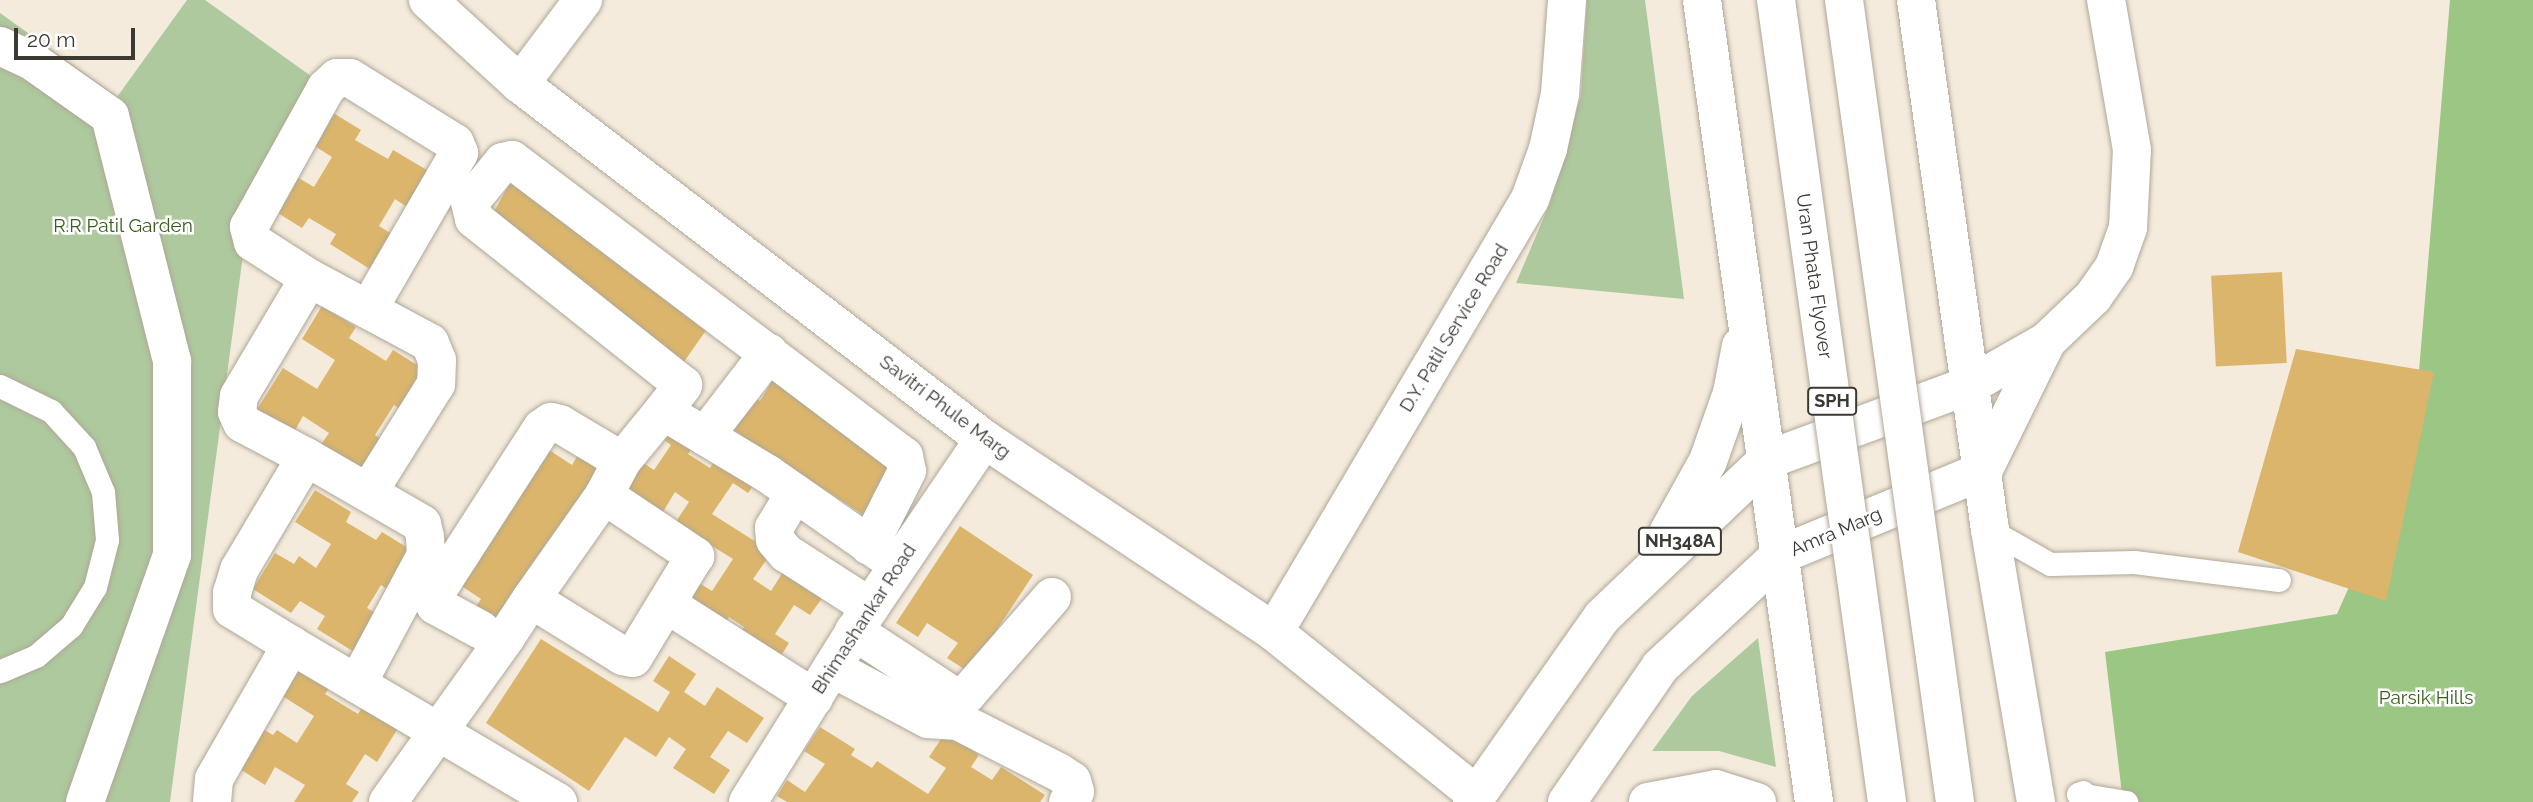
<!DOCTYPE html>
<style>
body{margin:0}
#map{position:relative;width:2533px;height:802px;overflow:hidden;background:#f4ebdc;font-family:Raleway,sans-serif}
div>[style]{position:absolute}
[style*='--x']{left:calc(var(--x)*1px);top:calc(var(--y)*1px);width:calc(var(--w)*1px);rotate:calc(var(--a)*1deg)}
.green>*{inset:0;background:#adc99d}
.forest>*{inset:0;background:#9cc683}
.building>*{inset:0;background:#dbb56b;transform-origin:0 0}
.roads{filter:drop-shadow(0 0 2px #afa798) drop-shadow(0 0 2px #afa798)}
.lane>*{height:23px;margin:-11.5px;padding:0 11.5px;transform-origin:11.5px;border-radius:11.5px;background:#fff}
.street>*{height:38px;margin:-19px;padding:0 19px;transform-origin:19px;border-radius:19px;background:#fff}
.secondary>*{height:38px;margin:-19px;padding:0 19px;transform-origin:19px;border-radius:19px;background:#fff}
.highway>*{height:38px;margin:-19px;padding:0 19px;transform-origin:19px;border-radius:19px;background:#fff}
.bridges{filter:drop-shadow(0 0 2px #afa798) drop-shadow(0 0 2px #afa798)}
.highway-bridge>*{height:38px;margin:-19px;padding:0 19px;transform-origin:19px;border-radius:19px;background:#fff}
span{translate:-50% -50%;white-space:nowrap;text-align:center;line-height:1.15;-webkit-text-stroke:5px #fff;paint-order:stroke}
.shield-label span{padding:2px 5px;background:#fff;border:2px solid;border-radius:5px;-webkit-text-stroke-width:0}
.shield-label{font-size:18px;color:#3c3933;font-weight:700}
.park-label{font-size:19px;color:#385e1a}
.street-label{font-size:19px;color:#3c3933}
.scale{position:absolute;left:14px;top:28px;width:121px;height:32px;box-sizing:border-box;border:4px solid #3c3933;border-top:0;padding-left:9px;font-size:21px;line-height:24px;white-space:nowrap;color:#3c3933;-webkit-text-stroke:5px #fff;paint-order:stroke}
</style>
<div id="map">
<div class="green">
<div style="clip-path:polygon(187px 0,205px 0,322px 84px,253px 180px,170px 802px,0 802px,0 13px,117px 97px)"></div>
<div style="clip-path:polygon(1587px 0,1645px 0,1684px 299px,1516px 283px,1550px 203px,1581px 95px)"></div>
<div style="clip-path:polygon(1758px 638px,1776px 767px,1719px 751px,1652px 751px,1692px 696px)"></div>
</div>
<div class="forest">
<div style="clip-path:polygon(2450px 0,2533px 0,2533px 802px,2123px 802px,2105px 652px,2337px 614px,2413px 443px)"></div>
</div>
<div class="building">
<div style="clip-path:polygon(325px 108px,361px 130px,355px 140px,388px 159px,393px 150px,432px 173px,410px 209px,395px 199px,379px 226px,395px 236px,373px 271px,330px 244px,336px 234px,309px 218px,302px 228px,265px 205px,287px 171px,314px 187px,332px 157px,305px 140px)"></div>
<div style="clip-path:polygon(510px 183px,714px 319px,681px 366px,487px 224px)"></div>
<div style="left:2282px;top:272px;width:91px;height:71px;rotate:87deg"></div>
<div style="clip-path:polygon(322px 306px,356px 327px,349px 338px,386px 361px,393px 350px,433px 375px,408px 414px,394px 405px,375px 435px,389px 444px,367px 480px,318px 449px,329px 433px,303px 416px,293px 434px,256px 411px,283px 368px,317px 389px,335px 360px,302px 339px)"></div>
<div style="clip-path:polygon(2296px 349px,2434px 372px,2386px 601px,2238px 552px)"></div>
<div style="clip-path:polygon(772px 381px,895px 461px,872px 495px,880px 501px,868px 518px,727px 426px,748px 394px,760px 401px)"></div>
<div style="clip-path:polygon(657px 435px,700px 437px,688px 454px,710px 468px,719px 454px,758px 479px,748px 493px,733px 483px,712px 514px,772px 552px,753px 579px,771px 591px,788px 564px,828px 590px,810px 615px,794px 605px,775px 634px,789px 643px,774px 667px,735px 641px,744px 627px,729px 617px,720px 631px,681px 605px,696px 581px,712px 591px,733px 559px,675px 523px,689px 502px,675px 492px,663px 512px,622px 486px,639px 460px,654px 470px,671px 445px)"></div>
<div style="clip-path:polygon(540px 444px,572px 465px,578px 455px,601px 471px,502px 620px,475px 608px,481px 599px,451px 579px)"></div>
<div style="clip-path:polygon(315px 490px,351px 512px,346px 522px,376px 540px,382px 532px,421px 556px,396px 595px,381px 585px,367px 608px,382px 617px,359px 655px,317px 629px,325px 616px,300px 601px,291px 613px,253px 589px,275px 553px,294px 564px,299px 556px,316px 568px,331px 544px,295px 522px)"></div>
<div style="clip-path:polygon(960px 526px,1033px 575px,969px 672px,947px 658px,958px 643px,927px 623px,918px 637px,896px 623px)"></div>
<div style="clip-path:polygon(541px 639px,658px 712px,670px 692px,653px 681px,669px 656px,696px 674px,684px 692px,705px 706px,717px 687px,764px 718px,747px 743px,728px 731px,710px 757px,730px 770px,714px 794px,673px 768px,686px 749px,669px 737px,656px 757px,625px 737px,589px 791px,486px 723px)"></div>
<div style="clip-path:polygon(296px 662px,332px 684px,325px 694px,358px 714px,365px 703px,400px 725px,377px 762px,365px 754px,346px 784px,359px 792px,352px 802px,294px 802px,305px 785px,275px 767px,265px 785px,232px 764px,256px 725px,273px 735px,277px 730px,297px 743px,314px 716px,276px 692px)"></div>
<div style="clip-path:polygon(820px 727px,855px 749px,851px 755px,872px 768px,877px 761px,928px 794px,946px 768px,929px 757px,945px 733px,979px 755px,971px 767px,992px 780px,1001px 767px,1045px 795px,1040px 802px,787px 802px,777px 796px,787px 780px,805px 792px,825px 764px,804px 751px)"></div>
</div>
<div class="roads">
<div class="lane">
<div style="--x:0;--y:386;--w:57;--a:26.1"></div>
<div style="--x:51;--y:411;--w:49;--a:47.5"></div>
<div style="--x:84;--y:447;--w:49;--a:67.1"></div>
<div style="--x:103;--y:492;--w:48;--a:85.2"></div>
<div style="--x:107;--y:540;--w:49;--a:104.3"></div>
<div style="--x:95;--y:587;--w:46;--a:121.6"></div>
<div style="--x:71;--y:626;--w:46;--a:139.4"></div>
<div style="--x:36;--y:656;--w:39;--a:157"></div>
<div style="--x:1990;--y:530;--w:69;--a:29.5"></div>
<div style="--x:2050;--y:564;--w:84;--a:-1.4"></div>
<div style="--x:2134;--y:562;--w:146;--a:7.1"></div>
<div style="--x:2083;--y:792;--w:5;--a:158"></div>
<div style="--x:2078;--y:794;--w:49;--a:9.5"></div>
</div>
<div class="street">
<div style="--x:0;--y:46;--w:35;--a:25"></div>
<div style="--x:32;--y:61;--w:95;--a:35.2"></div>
<div style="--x:110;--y:116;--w:253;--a:75.8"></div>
<div style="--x:172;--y:361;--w:194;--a:90"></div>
<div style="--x:172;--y:555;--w:262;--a:109.4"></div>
<div style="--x:520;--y:84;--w:105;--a:-53.1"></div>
<div style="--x:309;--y:278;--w:67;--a:-147.3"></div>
<div style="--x:253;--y:242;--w:16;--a:-105"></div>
<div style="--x:249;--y:227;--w:159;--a:-61"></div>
<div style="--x:326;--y:88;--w:15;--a:-42"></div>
<div style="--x:337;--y:78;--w:13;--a:0"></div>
<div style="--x:350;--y:78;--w:123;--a:31.8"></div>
<div style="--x:455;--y:143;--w:11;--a:68"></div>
<div style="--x:459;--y:153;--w:181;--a:120.1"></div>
<div style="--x:663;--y:411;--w:33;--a:-52"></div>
<div style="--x:683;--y:385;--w:267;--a:-141.5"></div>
<div style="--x:474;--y:219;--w:17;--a:-103"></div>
<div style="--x:470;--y:202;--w:52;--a:-50.5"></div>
<div style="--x:503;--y:162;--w:9;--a:-13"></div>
<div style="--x:512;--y:160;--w:491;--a:37.1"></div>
<div style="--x:904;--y:456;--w:15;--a:79"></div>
<div style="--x:907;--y:471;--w:84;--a:116.9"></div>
<div style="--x:705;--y:436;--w:105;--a:-52.4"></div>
<div style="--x:306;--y:457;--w:72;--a:-152"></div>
<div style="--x:242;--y:423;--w:12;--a:-114"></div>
<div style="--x:237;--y:412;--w:16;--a:-83"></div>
<div style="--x:239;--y:396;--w:137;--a:-59.3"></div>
<div style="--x:309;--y:278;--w:137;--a:28.2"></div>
<div style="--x:430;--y:343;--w:18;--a:68"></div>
<div style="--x:437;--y:360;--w:24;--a:92"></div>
<div style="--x:436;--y:384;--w:128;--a:122"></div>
<div style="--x:622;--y:461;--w:65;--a:-50.6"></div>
<div style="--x:663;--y:411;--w:122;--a:31"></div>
<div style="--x:768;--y:474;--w:150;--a:35"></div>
<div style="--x:795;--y:493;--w:41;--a:121"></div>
<div style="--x:774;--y:528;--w:12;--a:85"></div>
<div style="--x:775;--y:540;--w:17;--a:50"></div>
<div style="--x:786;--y:553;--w:100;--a:32.7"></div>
<div style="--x:668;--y:605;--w:173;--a:32.5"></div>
<div style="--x:481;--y:630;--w:52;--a:-151.5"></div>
<div style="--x:435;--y:605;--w:8;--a:-104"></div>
<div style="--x:433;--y:597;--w:201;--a:-57.2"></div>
<div style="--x:542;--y:428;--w:11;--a:-34"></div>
<div style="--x:551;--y:422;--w:9;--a:13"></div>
<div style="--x:560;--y:424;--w:72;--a:30.8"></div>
<div style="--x:622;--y:461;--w:38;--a:118"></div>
<div style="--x:854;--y:631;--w:122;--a:33.3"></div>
<div style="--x:956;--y:698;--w:12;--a:-20"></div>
<div style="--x:967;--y:694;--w:129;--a:-48.8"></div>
<div style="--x:291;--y:645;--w:69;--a:-148.6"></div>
<div style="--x:232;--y:609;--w:16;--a:-90"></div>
<div style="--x:232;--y:593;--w:24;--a:-73"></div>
<div style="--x:239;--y:570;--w:131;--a:-59.3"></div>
<div style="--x:306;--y:457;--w:134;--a:30"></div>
<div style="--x:422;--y:524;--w:13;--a:77"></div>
<div style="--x:425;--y:537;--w:18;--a:87"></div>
<div style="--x:426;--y:555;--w:146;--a:118.1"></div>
<div style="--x:832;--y:668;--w:109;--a:28"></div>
<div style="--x:928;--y:719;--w:30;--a:4"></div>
<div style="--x:958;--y:721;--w:114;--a:27"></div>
<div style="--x:1060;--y:773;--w:14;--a:34"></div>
<div style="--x:1072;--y:781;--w:11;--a:75"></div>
<div style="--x:1075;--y:792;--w:12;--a:125"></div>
<div style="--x:212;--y:802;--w:23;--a:-85"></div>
<div style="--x:214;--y:779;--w:155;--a:-60.1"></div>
<div style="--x:291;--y:645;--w:310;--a:30.5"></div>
<div style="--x:388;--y:802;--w:203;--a:-54.4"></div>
<div style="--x:506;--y:637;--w:45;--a:-56.7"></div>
<div style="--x:531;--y:599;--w:127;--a:-54.9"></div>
<div style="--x:604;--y:495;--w:110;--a:33.8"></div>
<div style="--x:695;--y:556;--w:119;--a:121.3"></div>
<div style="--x:633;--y:658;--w:10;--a:-169"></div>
<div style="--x:623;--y:656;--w:108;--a:-148.2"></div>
<div style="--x:748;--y:802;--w:230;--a:-58"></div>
<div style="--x:870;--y:607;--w:203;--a:-55.8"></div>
</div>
<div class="secondary">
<div style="--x:428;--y:0;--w:125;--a:42.4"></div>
<div style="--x:520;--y:84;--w:584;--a:37.42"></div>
<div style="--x:984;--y:439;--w:348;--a:33.6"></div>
<div style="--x:1274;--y:632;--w:260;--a:38.8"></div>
<div style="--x:1970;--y:385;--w:89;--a:-29.7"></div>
<div style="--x:2047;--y:341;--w:64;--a:-43.7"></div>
<div style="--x:2093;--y:297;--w:37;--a:-55"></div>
<div style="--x:2114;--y:267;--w:41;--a:-70.3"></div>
<div style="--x:2128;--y:228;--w:78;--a:-87.1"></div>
<div style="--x:2132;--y:150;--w:152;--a:-99.8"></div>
<div style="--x:1983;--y:471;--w:145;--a:-63.8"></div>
<div style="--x:1274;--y:632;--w:503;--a:-59.41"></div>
<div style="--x:1530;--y:199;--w:53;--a:-70.2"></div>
<div style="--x:1548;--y:149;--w:56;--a:-77.7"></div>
<div style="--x:1560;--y:94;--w:94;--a:-85.7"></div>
</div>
<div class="highway">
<div style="--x:1702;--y:0;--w:810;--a:82.05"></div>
<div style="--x:1916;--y:0;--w:535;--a:82.05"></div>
<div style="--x:1990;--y:530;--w:276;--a:80.4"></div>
<div style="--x:1668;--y:533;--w:82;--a:-60.9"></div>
<div style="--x:1708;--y:461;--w:72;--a:-70.6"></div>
<div style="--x:1732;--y:393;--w:48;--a:-79.2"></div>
<div style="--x:1472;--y:802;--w:226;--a:-54.9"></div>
<div style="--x:1602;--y:617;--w:228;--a:-43.6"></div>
<div style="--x:1767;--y:460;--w:216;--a:-20.3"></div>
<div style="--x:1567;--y:802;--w:164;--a:-55.4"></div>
<div style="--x:1660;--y:667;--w:164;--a:-43"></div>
<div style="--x:1780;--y:555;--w:220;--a:-22.5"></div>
<div style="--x:1648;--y:802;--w:69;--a:-10.8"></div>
<div style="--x:1716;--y:789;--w:43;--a:17.6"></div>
</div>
</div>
<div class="bridges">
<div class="highway-bridge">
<div style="--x:1776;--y:0;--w:810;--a:82.12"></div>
<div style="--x:1844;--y:0;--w:810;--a:82.12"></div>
</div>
</div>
<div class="shield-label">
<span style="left:1832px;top:401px">SPH</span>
<span style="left:1680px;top:541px">NH348A</span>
</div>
<div class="park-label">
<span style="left:123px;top:226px">R.R Patil Garden</span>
<span style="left:2426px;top:698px">Parsik Hills</span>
</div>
<div class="street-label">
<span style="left:1814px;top:276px;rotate:82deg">Uran Phata Flyover</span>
<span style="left:1454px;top:328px;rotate:-59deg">D.Y. Patil Service Road</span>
<span style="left:945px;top:407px;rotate:37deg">Savitri Phule Marg</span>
<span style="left:1836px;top:532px;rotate:-23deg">Amra Marg</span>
<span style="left:864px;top:619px;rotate:-57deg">Bhimashankar Road</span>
</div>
<div class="scale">20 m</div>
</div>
